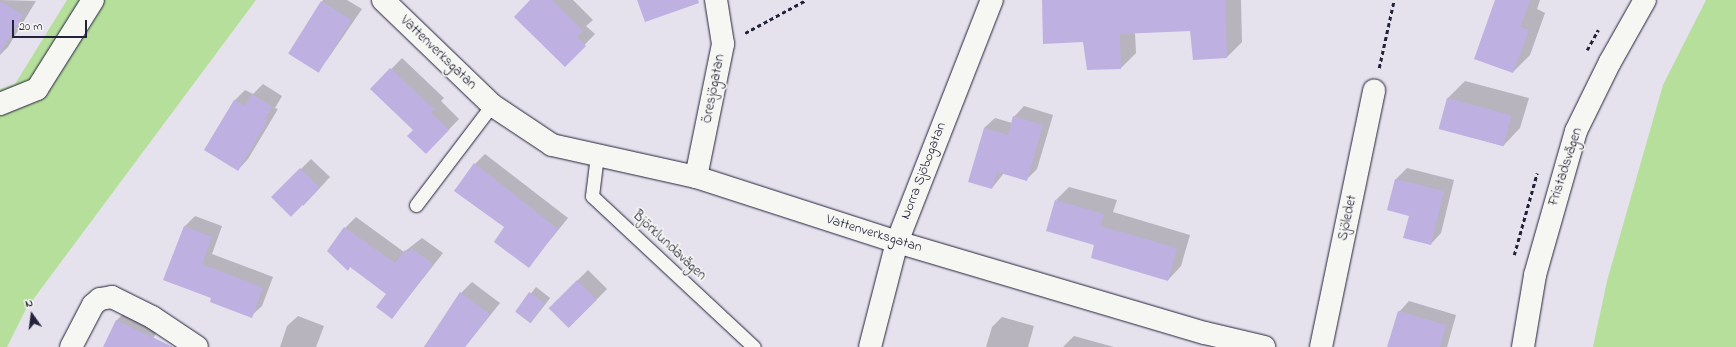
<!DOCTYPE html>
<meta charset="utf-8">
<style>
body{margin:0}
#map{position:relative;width:1736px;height:347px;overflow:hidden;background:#e5e1ed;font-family:"Indie Flower",sans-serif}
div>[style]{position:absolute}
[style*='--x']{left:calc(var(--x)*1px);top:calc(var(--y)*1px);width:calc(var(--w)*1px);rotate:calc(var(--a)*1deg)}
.green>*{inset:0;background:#b6df9b}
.shadow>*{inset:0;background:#0003;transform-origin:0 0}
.building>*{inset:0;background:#beb1e2;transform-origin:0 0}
.path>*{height:2.5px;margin-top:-1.25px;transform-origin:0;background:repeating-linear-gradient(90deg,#22223b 0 4px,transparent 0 7px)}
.roads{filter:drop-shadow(0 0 1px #22223b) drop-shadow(0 0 1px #22223b)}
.lane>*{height:13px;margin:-6.5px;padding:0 6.5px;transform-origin:6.5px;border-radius:6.5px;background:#f6f6f2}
.street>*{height:22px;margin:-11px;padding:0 11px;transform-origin:11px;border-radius:11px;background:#f6f6f2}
.secondary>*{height:22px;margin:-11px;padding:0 11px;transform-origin:11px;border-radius:11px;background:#f6f6f2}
span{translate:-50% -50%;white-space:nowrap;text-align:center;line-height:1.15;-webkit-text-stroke:3.5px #f6f6f2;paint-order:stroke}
.street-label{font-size:14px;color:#22223b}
.north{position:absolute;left:12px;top:295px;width:40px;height:40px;-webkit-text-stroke:3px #f6f6f2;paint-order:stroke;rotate:346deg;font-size:11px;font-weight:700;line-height:16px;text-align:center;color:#22223b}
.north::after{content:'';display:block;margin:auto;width:14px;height:18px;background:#22223b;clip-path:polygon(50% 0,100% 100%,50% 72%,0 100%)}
.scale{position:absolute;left:12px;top:20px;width:75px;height:18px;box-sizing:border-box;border:2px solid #22223b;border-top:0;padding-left:5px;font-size:12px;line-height:14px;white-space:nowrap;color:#22223b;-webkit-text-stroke:3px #f6f6f2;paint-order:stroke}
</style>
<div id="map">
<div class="green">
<div style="clip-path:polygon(67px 0,256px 0,26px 309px,7px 347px,0 347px,0 89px,15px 84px)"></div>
<div style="clip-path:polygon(1706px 0,1736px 0,1736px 347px,1593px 347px,1607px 281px,1663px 85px)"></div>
</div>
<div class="shadow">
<div style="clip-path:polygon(0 0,36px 1px,8px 47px,0 55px)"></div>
<div style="clip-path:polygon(323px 0,347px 0,362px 9px,327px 60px,317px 71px,291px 55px)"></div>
<div style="clip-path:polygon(531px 0,573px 0,593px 20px,586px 26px,595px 34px,565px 65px)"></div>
<div style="clip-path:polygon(1043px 0,1241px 0,1242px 42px,1227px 57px,1191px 30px,1135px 33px,1136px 53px,1121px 68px,1084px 41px)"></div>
<div style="clip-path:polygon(1496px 0,1540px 0,1537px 9px,1545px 13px,1530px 55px,1513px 72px)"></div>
<div style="clip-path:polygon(402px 58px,444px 98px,441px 101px,459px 119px,437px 142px,414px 130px,372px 89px)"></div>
<div style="clip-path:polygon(1465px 81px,1529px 98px,1520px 128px,1503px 146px,1439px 128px,1448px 98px)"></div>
<div style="clip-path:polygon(263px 84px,282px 96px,275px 108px,278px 109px,248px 159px,238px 170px,205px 150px,235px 100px,245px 90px,253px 94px)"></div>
<div style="clip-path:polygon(1024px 106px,1053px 115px,1037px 169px,1026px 180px,1004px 173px,992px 188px,984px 128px,995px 118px,1012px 123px,1014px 117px)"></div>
<div style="clip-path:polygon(485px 154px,568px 218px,529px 266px,506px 227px,475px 164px)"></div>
<div style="clip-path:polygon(311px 159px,330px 177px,303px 206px,301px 169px)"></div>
<div style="clip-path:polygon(1407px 168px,1454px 180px,1441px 233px,1431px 244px,1410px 215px,1388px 210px,1396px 179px)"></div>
<div style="clip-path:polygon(1069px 187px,1117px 200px,1113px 212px,1190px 235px,1181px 266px,1168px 280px,1056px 200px)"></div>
<div style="clip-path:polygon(195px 216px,222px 226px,212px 254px,273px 277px,262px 306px,251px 316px,213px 297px,184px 227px)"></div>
<div style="clip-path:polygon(356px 217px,404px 252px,422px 238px,443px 253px,392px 318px,387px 294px,345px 228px)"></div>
<div style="left:588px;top:270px;width:27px;height:54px;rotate:45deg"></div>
<div style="clip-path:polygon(472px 282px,500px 303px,465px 347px,424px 347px,461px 293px)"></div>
<div style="left:536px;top:287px;width:18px;height:32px;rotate:38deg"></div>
<div style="clip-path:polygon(1409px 301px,1456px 315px,1447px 347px,1391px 347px,1399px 312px)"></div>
<div style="clip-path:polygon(127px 310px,160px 325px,149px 347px,104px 347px,117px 320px)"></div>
<div style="clip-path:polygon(298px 316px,324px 326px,316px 347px,280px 347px,287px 326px)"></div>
<div style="clip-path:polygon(1002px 317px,1034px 326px,1028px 347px,986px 347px,992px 327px)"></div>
<div style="clip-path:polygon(1074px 336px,1114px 347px,1063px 347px)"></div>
</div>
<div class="building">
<div style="clip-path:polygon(530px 0,552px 0,583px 31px,577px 37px,586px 46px,565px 67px,514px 17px)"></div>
<div style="clip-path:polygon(637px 0,698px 0,699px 3px,645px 22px)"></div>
<div style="clip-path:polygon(1042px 0,1225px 0,1227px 58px,1193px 60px,1190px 31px,1120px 34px,1121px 69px,1087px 70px,1083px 42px,1043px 44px)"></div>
<div style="clip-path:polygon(1495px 0,1530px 0,1520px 27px,1529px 30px,1513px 73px,1474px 59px)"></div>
<div style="clip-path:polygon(0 1px,23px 15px,0 53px)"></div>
<div style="left:321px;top:1px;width:36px;height:62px;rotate:32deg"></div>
<div style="clip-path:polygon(390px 68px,434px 109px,431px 113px,449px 130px,426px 154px,407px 136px,413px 130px,370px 89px)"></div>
<div style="clip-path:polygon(252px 94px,272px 107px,265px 119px,268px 120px,238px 171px,204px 150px,234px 100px,245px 106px)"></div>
<div style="left:1447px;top:98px;width:67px;height:32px;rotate:15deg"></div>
<div style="clip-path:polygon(1013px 116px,1043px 125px,1027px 181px,997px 172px,992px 189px,968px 182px,984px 128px,1008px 135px)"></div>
<div style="clip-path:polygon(474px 163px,558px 229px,529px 268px,494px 242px,504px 227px,454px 191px)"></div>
<div style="left:300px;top:168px;width:28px;height:41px;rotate:45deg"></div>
<div style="clip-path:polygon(1395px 179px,1444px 191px,1431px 245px,1403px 238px,1409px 216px,1387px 210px)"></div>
<div style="clip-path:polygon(1055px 200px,1104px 214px,1100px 226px,1177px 248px,1168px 281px,1091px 258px,1094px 245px,1046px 231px)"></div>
<div style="clip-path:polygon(184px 226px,212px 237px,202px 264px,263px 288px,252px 318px,210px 302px,211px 298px,163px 280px)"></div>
<div style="clip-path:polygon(344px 227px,395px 263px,405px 250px,408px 252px,411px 248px,433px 264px,392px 319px,376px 307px,386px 294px,350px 267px,348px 271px,327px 251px)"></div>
<div style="left:577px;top:280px;width:28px;height:40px;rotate:45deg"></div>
<div style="clip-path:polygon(460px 292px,490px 314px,465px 347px,424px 347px)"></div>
<div style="left:529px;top:292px;width:19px;height:24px;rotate:35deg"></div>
<div style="clip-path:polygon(1398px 311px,1446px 325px,1440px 347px,1387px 347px)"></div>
<div style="clip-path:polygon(116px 320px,173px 347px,103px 347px)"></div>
</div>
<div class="path">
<div style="--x:745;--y:33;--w:69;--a:-28.4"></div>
<div style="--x:1587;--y:50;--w:23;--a:-61"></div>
<div style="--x:1379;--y:68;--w:70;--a:-77.6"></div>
<div style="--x:1514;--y:255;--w:85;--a:-74.3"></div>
</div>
<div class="roads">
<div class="lane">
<div style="--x:597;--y:155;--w:41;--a:97"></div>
<div style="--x:592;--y:196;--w:221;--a:43"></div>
<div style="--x:416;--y:205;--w:126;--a:-52.8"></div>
</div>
<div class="street">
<div style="--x:383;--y:0;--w:151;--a:43.9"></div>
<div style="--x:492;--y:105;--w:72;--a:33.7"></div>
<div style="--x:552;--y:145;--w:148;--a:12.5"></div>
<div style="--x:696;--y:177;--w:211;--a:17.9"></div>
<div style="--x:897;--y:242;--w:321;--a:16.5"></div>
<div style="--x:1205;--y:333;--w:61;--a:13.3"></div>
<div style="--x:0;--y:104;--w:40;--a:-22"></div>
<div style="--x:37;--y:89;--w:105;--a:-57.8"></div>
<div style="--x:696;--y:177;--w:136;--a:-78.5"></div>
<div style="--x:723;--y:44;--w:45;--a:-99"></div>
<div style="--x:71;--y:347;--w:47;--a:-62.4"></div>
<div style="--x:93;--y:305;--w:9;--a:-41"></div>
<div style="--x:100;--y:299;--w:12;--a:-9"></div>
<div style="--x:112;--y:297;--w:45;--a:26.6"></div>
<div style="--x:152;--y:317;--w:54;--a:33.7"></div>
<div style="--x:870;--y:347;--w:108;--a:-75.6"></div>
<div style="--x:897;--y:242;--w:260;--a:-68.6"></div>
<div style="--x:1321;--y:347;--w:262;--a:-78.3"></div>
</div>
<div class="secondary">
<div style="--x:1523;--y:347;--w:73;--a:-80.5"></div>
<div style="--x:1535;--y:275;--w:150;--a:-74.1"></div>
<div style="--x:1576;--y:131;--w:77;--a:-63.8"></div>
<div style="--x:1610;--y:62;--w:71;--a:-60.6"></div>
</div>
</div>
<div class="street-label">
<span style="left:438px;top:53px;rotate:44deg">Vattenverksgatan</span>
<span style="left:714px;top:89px;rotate:-79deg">Öresjögatan</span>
<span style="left:1566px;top:167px;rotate:-72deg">Fristadsvägen</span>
<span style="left:924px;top:171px;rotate:-69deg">Norra Sjöbogatan</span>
<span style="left:1348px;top:218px;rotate:-78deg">Sjöledet</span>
<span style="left:874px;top:234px;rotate:17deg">Vattenverksgatan</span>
<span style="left:669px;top:246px;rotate:43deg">Björklundavägen</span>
</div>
<div class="north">N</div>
<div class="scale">20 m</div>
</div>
